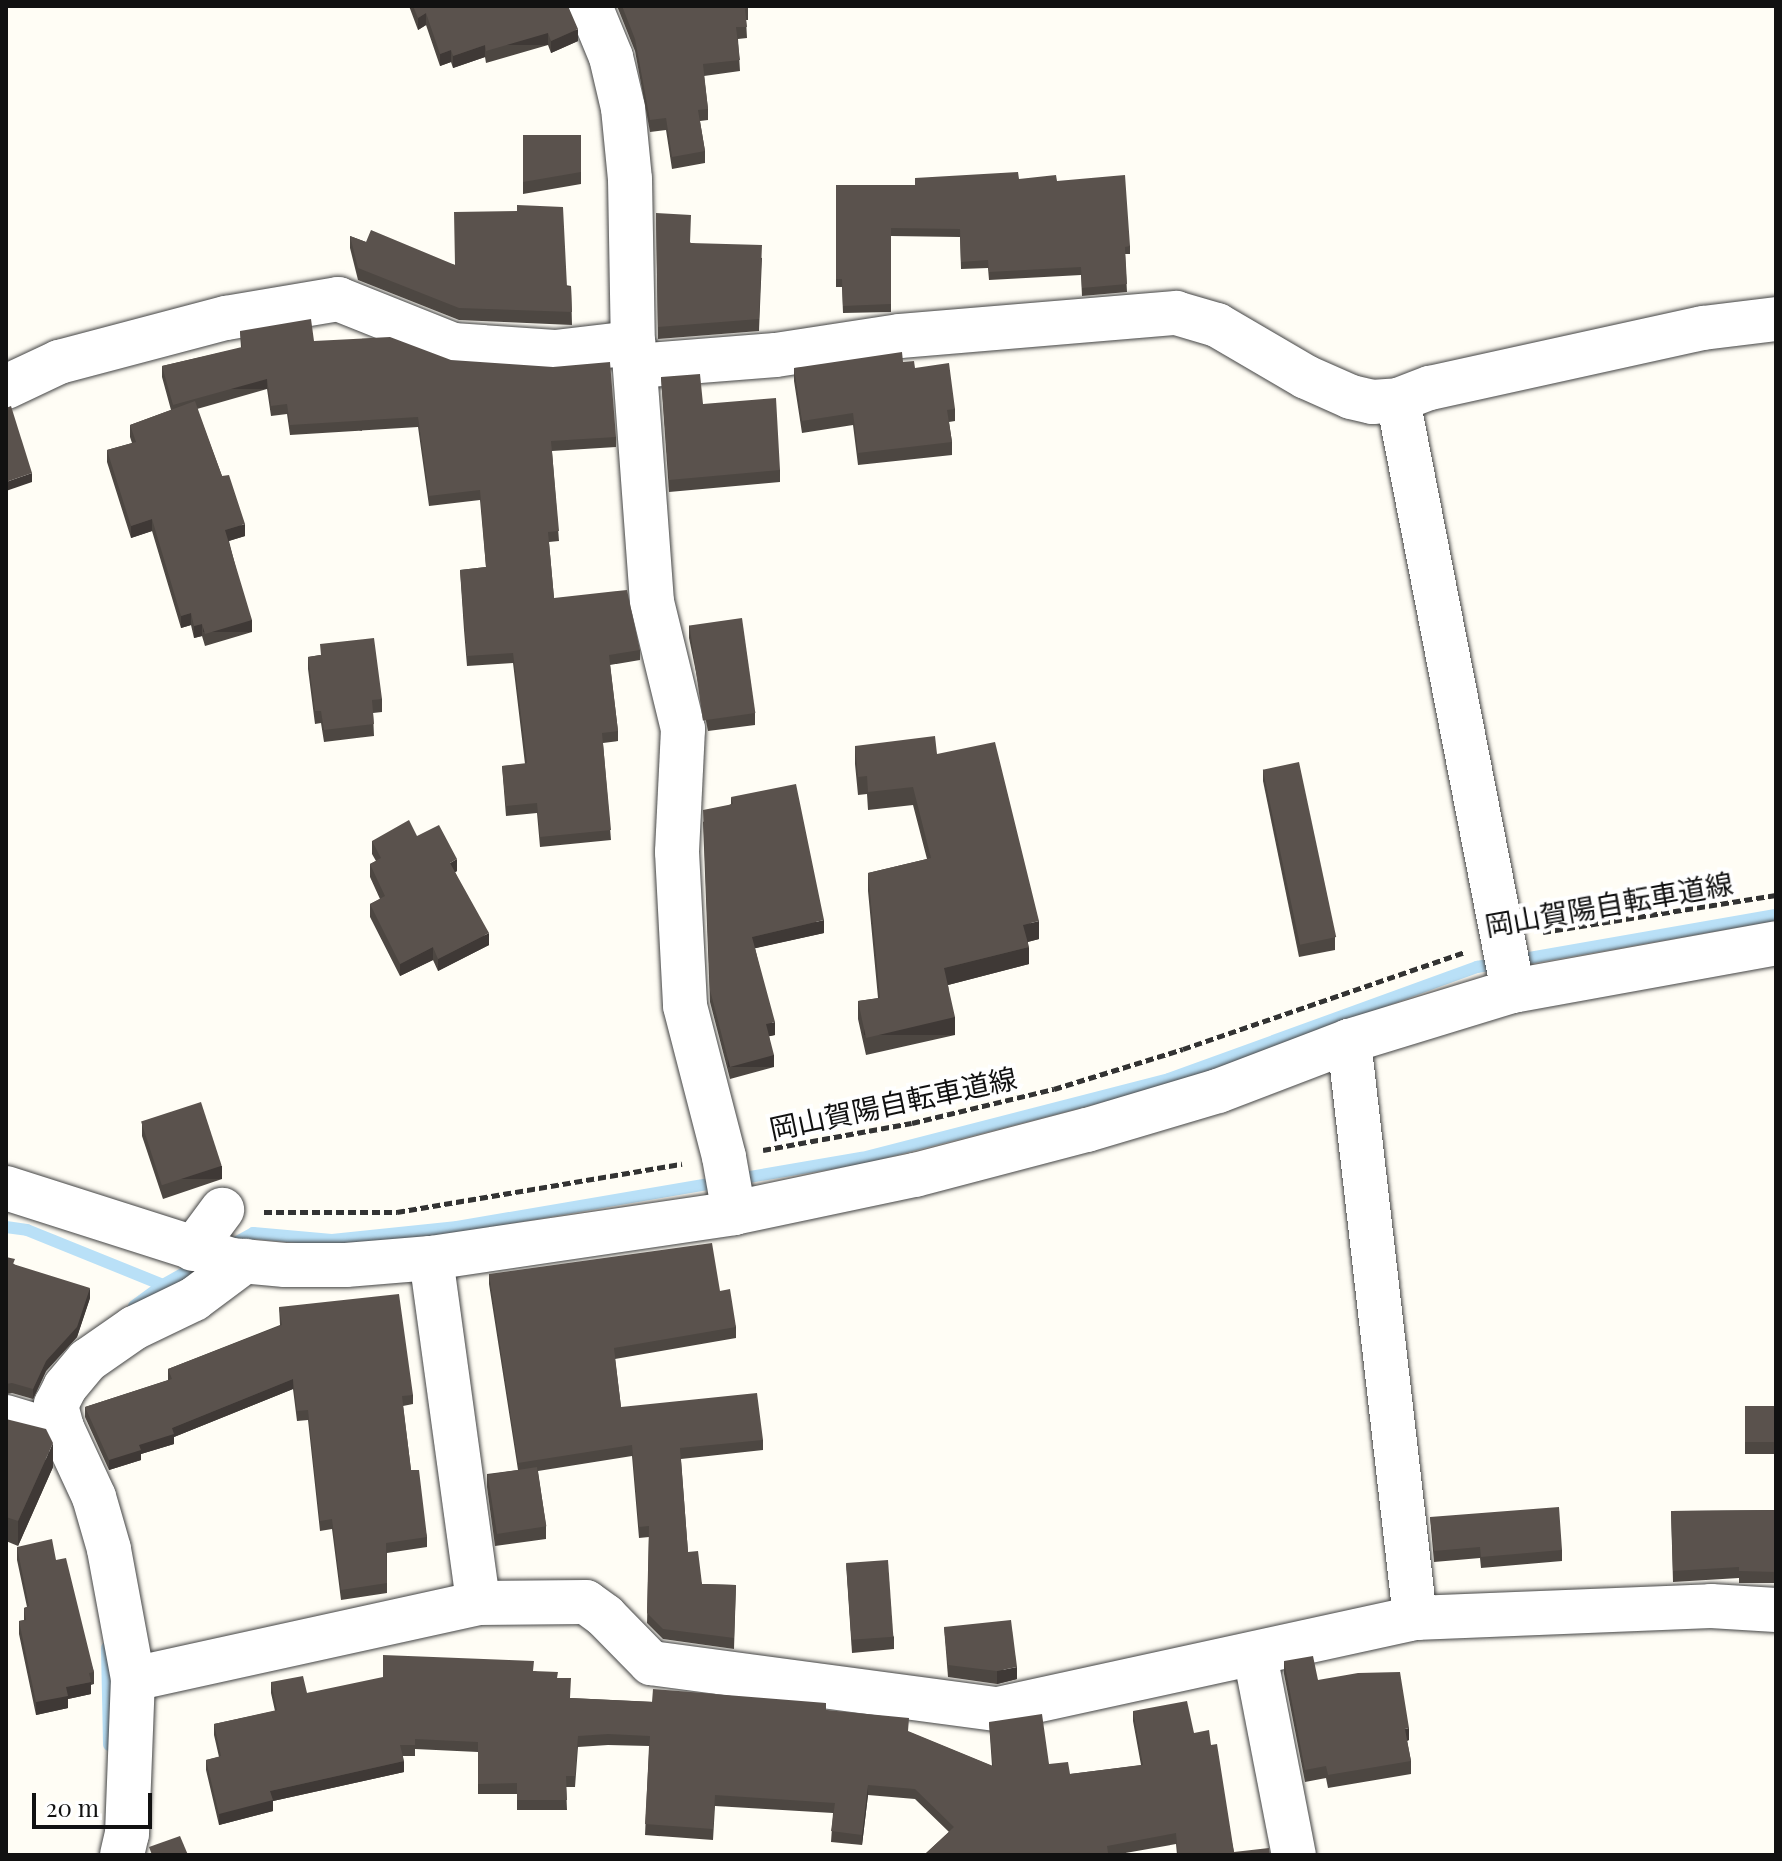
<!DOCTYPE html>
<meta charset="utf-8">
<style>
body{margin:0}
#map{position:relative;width:1782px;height:1861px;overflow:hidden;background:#fffdf5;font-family:"Playfair Display","Noto Sans JP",serif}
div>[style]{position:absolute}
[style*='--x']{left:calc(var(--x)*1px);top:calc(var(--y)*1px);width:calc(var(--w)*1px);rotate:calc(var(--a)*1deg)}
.stream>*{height:12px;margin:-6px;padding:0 6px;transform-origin:6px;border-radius:6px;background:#b9e0f7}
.path>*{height:5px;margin-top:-2.5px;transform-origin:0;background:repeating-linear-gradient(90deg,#333 0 8px,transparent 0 12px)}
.roads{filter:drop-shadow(0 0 2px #444) drop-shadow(0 0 2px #444)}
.minor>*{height:44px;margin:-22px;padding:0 22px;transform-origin:22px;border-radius:22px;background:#fff}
.wall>*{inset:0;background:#4d4742;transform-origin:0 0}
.shaded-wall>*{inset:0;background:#3f3936;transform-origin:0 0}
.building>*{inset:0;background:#5a524d;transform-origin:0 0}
span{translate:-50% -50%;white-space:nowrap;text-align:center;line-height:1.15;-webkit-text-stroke:8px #fff;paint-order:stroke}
.street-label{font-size:28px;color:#111}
.frame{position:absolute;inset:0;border:8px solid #111;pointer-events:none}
.scale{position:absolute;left:32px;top:1793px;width:120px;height:36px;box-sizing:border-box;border:4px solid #111;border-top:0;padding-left:10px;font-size:24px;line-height:28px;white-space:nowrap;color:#111;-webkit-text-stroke:6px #fff;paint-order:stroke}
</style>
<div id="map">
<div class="stream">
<div style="--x:6;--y:1227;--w:21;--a:8"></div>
<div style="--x:27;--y:1230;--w:147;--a:22"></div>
<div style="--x:163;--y:1285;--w:45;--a:-29.4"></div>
<div style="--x:228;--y:1247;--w:29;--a:-29"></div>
<div style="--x:253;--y:1233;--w:79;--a:5.1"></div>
<div style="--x:332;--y:1240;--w:126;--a:-5.9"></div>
<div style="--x:457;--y:1227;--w:411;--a:-9.7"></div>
<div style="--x:862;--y:1158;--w:317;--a:-14.4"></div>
<div style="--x:1169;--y:1079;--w:328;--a:-20"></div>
<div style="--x:1477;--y:967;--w:303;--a:-9.9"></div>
<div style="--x:134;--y:1306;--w:36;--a:-36"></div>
<div style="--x:107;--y:1648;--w:97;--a:88.8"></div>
</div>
<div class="path">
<div style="--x:1543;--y:932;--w:236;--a:-9"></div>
<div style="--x:763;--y:1150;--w:151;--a:-10.3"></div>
<div style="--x:912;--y:1123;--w:146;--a:-13.5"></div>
<div style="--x:1054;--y:1089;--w:135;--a:-17.2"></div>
<div style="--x:1183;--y:1049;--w:297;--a:-19"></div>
<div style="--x:264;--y:1212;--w:133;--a:0"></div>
<div style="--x:397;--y:1212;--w:289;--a:-9.6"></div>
</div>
<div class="roads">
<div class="minor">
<div style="--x:590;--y:6;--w:55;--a:67.6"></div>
<div style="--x:611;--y:57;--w:52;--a:76.8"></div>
<div style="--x:623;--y:108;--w:71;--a:84.4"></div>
<div style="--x:630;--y:179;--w:164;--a:89"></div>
<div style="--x:633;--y:343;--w:260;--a:85.8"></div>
<div style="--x:652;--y:602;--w:131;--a:76.3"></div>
<div style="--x:683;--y:729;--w:123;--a:92.8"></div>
<div style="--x:677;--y:852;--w:154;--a:87"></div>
<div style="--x:685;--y:1006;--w:156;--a:75.5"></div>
<div style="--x:724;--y:1157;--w:57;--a:79.9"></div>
<div style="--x:636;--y:366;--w:140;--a:-4.5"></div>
<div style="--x:776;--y:355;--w:125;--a:-8.7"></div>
<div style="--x:900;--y:336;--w:277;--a:-4.8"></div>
<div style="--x:1176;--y:313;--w:43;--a:16.3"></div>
<div style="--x:1217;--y:325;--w:103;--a:30.3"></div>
<div style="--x:1306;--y:377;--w:49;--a:24"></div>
<div style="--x:1351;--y:397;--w:22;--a:13"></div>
<div style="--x:1372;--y:402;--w:26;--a:-4"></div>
<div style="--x:1398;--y:400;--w:34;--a:-21"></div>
<div style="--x:1430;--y:388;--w:280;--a:-12.4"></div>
<div style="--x:1703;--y:328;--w:74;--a:-7"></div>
<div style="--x:6;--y:387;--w:59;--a:-25.3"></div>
<div style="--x:59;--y:362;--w:173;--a:-14.8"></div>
<div style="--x:226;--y:318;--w:114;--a:-9.6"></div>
<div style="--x:338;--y:299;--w:124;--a:21.8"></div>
<div style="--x:453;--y:345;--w:102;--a:3.9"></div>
<div style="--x:555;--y:352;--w:79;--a:-6.6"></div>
<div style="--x:1398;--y:400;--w:602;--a:78.99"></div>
<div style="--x:1349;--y:1041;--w:581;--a:83.47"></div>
<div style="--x:6;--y:1188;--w:236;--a:17.7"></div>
<div style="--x:231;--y:1260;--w:54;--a:5.3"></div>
<div style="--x:285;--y:1265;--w:61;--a:0"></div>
<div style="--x:346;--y:1265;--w:85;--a:-4.7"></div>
<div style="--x:431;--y:1258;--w:306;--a:-8.4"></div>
<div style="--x:734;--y:1213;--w:185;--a:-11.9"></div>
<div style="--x:915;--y:1175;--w:178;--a:-14.7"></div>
<div style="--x:1087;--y:1130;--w:137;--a:-16.6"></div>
<div style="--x:1218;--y:1091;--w:140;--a:-20.9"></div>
<div style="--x:1349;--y:1041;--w:171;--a:-17"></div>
<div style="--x:1513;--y:991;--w:267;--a:-10.3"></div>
<div style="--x:193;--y:1249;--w:49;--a:-53.4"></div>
<div style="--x:431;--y:1258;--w:348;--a:82.2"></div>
<div style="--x:6;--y:1417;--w:39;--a:17"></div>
<div style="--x:43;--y:1428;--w:19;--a:0"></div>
<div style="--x:1255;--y:1655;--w:204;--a:79"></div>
<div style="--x:133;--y:1679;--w:353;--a:-12.4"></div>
<div style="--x:478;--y:1603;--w:108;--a:-0.5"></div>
<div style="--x:586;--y:1602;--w:24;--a:36"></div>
<div style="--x:605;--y:1616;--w:66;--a:45.6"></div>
<div style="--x:651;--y:1663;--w:350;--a:7.6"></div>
<div style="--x:998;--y:1709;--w:427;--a:-12.3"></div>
<div style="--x:1415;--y:1618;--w:296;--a:-2.3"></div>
<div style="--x:1711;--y:1606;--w:65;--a:3.5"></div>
<div style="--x:122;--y:1855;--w:22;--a:-77"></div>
<div style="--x:127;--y:1834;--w:155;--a:-87.8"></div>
<div style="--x:133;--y:1679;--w:132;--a:-100.5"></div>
<div style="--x:109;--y:1549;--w:54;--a:-106.1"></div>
<div style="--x:94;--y:1497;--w:76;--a:-114.9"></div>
<div style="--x:62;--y:1428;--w:24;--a:-105"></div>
<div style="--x:56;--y:1405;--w:20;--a:-63"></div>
<div style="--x:65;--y:1387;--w:35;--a:-50"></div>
<div style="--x:88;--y:1360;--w:56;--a:-34.8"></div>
<div style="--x:134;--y:1328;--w:67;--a:-25.8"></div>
<div style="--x:194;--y:1299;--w:64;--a:-36.7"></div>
</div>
</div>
<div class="wall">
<div style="clip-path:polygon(409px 6px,568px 6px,578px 41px,551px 53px,548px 45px,486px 63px,485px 57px,453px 68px,451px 62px,440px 66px,426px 25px,418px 30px)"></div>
<div style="clip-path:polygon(617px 6px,748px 6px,748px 20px,746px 20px,747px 38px,738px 39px,740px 71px,704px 76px,708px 109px,708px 120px,700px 121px,705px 151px,705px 163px,672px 169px,666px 130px,650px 132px,635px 51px)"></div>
<div style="clip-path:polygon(523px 135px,581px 135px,581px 184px,523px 194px)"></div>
<div style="clip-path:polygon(1019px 179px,1057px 181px,1130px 246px,1130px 254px,1125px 254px,1127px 292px,1082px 296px,1081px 275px,989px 280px,988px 268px,961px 269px,960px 237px,891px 236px,891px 312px,843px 313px,842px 287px,836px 287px,836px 185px,915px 185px)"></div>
<div style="clip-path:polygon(656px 213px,691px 243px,762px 258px,759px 331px,658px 339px)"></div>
<div style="clip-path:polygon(350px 236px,366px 242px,455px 265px,571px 286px,572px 325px,459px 320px,358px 280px,350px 248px)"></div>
<div style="clip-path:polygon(240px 331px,314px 341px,616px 437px,616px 447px,552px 451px,559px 541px,549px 542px,554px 598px,640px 650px,640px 660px,610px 665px,618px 731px,618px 741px,603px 743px,611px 840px,540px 847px,537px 813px,506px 816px,502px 766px,525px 764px,513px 663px,467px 666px,464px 630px,460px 570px,486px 567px,480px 500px,429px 506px,418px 427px,290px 435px,287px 414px,271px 416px,267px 389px,197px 409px,222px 476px,245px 536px,229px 541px,252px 632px,205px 646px,202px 636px,194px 638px,191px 625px,181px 628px,152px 531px,131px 538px,107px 462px,107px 450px,132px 443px,130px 437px,130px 425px,171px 410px,162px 377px,162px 366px,241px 348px)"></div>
<div style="clip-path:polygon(903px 362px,955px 409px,955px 421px,949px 422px,952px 442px,952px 455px,858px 465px,853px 425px,802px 433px,794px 381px,794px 368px)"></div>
<div style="clip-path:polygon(661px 377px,703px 404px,780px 470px,780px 482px,669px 492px)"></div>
<div style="clip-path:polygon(689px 625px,755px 713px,755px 725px,708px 731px,689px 638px)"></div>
<div style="clip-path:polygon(320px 655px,382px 699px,382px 712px,373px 713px,374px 736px,324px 742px,321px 723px,315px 724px,308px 669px,308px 657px)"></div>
<div style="clip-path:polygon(855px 746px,937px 754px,1039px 939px,1028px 942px,1029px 964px,948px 985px,955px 1035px,866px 1055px,858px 1019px,858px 1001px,878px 998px,868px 891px,868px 873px,927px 859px,913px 805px,868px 810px,867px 794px,858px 795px,855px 764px)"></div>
<div style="clip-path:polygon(1263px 769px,1335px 937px,1335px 950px,1299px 957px,1263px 781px)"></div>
<div style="clip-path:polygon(731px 797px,824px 933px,755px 948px,775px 1035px,769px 1036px,774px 1067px,730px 1079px,710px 1002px,703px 822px,731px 804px)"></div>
<div style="clip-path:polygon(417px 836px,457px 871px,455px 872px,489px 945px,438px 971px,433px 960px,400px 976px,370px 917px,370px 904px,380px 899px,370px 877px,370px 864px,376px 861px,372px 854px,372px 841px)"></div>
<div style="clip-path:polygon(142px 1123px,222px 1179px,163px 1199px,142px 1136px)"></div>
<div style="clip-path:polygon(6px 1257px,15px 1265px,90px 1298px,77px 1337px,46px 1371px,33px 1399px,12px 1393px,6px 1394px)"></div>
<div style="clip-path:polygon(489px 1274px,720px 1291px,736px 1327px,736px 1338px,615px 1359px,621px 1407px,763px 1440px,763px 1450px,681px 1459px,688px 1552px,702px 1584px,736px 1585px,734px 1649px,663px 1639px,647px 1623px,649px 1537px,639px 1538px,632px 1456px,538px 1471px,546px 1526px,546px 1539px,495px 1546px,487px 1487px,487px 1474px,518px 1470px,489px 1284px)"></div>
<div style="clip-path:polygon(279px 1307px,413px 1395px,413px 1404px,403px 1406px,411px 1470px,427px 1537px,427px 1547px,387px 1553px,387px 1593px,341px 1600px,332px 1529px,320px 1531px,308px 1420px,297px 1421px,293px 1389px,174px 1437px,174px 1444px,141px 1454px,141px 1460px,109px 1470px,85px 1417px,85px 1407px,168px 1380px,168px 1369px,280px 1325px)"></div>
<div style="left:1776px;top:1406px;width:48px;height:31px;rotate:90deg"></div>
<div style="clip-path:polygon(6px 1419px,53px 1467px,18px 1546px,6px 1541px)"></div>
<div style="clip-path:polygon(1776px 1510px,1776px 1583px,1739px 1583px,1739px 1578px,1673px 1582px,1671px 1511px)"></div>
<div style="clip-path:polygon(1430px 1517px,1562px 1550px,1562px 1561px,1481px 1568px,1480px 1558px,1434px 1562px)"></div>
<div style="clip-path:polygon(17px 1547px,56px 1560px,94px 1672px,94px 1684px,91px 1685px,91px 1694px,68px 1699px,68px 1708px,36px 1715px,19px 1634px,19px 1621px,24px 1620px,24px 1608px,27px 1607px,17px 1560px)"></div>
<div style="clip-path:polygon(846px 1563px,894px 1637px,894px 1649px,852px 1653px)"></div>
<div style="clip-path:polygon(944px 1627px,1017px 1679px,997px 1684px,948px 1677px)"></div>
<div style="clip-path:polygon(1284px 1661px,1318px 1680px,1409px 1740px,1407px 1741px,1411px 1761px,1411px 1774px,1328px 1788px,1326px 1778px,1305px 1782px,1284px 1674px)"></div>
<div style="clip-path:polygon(534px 1671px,557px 1678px,570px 1698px,826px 1710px,909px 1732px,992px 1766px,989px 1722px,1049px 1764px,1070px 1774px,1141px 1765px,1133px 1721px,1133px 1711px,1194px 1733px,1211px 1745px,1234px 1852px,1270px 1855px,1177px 1855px,1176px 1844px,1114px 1855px,924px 1855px,949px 1832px,915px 1799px,868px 1795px,862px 1845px,831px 1842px,833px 1813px,715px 1806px,713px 1840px,645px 1835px,649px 1746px,608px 1745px,578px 1747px,575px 1787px,566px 1787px,567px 1810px,517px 1810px,517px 1794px,478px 1794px,478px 1752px,415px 1749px,415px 1756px,403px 1756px,404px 1772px,273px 1801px,273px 1811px,219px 1825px,206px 1770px,206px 1760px,219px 1757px,214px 1735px,214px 1724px,275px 1711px,271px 1693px,271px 1682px,307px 1693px)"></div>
</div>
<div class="shaded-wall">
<div style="clip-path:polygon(426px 13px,426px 25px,418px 30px,418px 18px)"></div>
<div style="clip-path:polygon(578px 29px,578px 41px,551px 53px,551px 41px)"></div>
<div style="left:548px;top:33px;width:12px;height:65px;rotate:90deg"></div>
<div style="clip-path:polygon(485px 45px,485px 57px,453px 68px,453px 56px)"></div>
<div style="clip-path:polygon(451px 50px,451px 62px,440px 66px,440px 54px)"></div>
<div style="left:267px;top:379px;width:10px;height:98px;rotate:90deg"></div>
<div style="clip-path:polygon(32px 473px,32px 482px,6px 491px,6px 482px)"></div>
<div style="clip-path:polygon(152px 519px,152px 531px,131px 538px,131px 526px)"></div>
<div style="clip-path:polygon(245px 524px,245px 536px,225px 542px,225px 530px)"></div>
<div style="clip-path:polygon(191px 613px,191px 625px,181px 628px,181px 616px)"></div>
<div style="left:252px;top:620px;width:12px;height:49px;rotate:90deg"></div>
<div style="clip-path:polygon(202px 624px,202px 636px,194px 638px,194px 626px)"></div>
<div style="clip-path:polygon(457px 859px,457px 871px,450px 875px,450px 863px)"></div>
<div style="clip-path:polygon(824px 920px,824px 933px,752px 949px,752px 937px)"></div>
<div style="clip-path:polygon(1039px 921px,1039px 939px,1023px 943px,1023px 925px)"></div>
<div style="clip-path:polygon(489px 933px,489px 945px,438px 971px,438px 959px)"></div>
<div style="clip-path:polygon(433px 947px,433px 960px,400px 976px,400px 964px)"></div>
<div style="clip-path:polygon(1029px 947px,1029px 964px,944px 986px,944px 968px)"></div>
<div style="left:955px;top:1017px;width:18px;height:91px;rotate:90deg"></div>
<div style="clip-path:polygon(775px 1022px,775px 1035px,766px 1037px,766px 1024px)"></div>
<div style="left:774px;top:1055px;width:12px;height:46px;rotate:90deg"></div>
<div style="left:222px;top:1166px;width:13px;height:62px;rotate:90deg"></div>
<div style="clip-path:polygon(90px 1288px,90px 1298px,77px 1337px,46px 1371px,33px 1399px,33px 1389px,46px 1361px)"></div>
<div style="clip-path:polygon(293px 1379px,293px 1389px,174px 1437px,174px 1444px,141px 1454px,141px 1460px,109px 1470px,109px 1460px,172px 1428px)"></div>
<div style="clip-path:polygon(53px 1443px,53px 1467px,18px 1546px,18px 1521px)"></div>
<div style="clip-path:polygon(1017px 1667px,1017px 1679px,997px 1684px,997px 1671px)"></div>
<div style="clip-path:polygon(91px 1682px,91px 1694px,68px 1699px,68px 1708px,36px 1715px,36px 1702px,66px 1687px)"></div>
<div style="clip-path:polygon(1409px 1728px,1409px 1740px,1405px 1741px,1405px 1729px)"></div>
<div style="clip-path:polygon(404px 1761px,404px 1772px,273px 1801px,273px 1811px,219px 1825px,219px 1814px,270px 1791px)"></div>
<div style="clip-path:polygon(868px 1785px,868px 1795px,862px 1845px,862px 1835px)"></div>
</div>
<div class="building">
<div style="clip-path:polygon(413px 6px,568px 6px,578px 29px,551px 41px,548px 33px,486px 51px,485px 45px,453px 56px,451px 50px,440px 54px,426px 13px,418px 18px)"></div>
<div style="clip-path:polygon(622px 6px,748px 6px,748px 8px,745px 9px,747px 27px,736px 27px,740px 60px,703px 64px,708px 109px,698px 110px,705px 151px,672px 157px,666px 118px,650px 120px,635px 39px)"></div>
<div style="clip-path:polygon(523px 135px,581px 135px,581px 172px,523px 182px)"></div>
<div style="clip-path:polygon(1018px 172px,1019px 179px,1056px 175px,1057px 181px,1125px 175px,1130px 246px,1125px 247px,1127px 284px,1082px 288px,1081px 267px,989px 272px,988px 260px,961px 262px,960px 229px,891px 228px,891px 304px,843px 306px,842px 279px,836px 279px,836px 185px,915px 185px,915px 178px)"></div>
<div style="clip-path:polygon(517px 205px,563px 207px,567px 287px,571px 286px,572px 312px,459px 308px,358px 268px,350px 236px,366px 242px,371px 230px,455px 265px,454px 212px,517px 211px)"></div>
<div style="clip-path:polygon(656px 213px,691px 215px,690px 243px,762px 245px,759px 319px,658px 327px)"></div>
<div style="clip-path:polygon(311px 319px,314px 341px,390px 337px,451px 360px,553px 367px,610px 362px,616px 437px,551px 441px,559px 531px,548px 532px,554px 598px,627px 590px,640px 650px,609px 655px,618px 731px,602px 733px,611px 830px,540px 837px,537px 803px,506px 806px,502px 766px,527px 763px,513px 653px,467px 656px,464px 620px,460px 570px,486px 567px,480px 490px,429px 496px,418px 417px,290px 425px,287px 404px,271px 406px,267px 379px,173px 405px,162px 366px,242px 347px,240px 331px)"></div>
<div style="clip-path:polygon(902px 352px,903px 362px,914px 361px,915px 368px,949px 363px,955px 409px,947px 410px,952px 442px,858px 453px,853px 413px,802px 421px,794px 368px)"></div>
<div style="clip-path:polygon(700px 374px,703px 404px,776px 398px,780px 470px,669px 480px,661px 377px)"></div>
<div style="clip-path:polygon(195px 401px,222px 476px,229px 475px,245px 524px,225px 530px,252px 620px,205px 634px,202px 624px,194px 626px,191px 613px,181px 616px,152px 519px,131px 526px,107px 450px,136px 442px,130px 425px)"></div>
<div style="clip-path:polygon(11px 406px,32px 473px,6px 482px,6px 408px)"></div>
<div style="left:742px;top:618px;width:96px;height:53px;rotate:82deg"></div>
<div style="clip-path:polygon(374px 638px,382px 699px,372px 700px,374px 724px,324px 730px,321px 711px,315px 711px,308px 657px,321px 655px,320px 644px)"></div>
<div style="clip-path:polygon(935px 736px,937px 754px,995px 742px,1039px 921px,1023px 925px,1029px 947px,944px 968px,955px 1017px,866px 1038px,858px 1001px,880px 998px,868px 873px,931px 858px,913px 787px,868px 792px,867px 776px,858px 777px,855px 746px)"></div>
<div style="left:1299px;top:762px;width:179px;height:37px;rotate:78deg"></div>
<div style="clip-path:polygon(796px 784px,824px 920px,752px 937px,775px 1022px,766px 1024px,774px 1055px,730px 1067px,710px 990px,703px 810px,733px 804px,731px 797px)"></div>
<div style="clip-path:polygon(409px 820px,417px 836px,439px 825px,457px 859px,450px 863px,489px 933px,438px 959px,433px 947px,400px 964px,370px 904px,385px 896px,370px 864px,381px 858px,372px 841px)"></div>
<div style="left:201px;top:1102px;width:67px;height:63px;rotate:72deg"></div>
<div style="clip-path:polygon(712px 1243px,720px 1291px,730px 1289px,736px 1327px,614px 1348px,621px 1407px,757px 1393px,763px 1440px,680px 1448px,688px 1552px,698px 1551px,702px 1584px,736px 1585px,734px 1638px,663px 1629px,647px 1613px,649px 1526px,639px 1527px,632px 1445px,518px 1463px,489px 1274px)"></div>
<div style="clip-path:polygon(6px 1257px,15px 1259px,13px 1264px,90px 1288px,77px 1327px,46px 1361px,33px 1389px,12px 1383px,6px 1384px)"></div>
<div style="clip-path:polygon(399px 1294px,413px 1395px,402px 1396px,411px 1470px,419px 1470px,427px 1537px,386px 1543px,387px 1583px,341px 1590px,332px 1519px,320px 1521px,308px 1410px,297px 1411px,293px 1379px,172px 1428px,174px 1434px,139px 1445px,141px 1450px,109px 1460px,85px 1407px,172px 1379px,168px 1369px,282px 1325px,279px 1307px)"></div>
<div style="left:1776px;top:1406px;width:36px;height:31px;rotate:90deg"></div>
<div style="clip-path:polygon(6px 1419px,46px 1429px,53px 1443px,18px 1521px,6px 1517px)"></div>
<div style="left:537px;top:1467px;width:60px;height:50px;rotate:81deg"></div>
<div style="clip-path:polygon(1559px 1507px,1562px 1550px,1481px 1557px,1480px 1547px,1434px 1551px,1430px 1517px)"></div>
<div style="clip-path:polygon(1776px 1510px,1776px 1572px,1739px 1571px,1739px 1567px,1673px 1571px,1671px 1511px)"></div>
<div style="clip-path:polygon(52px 1539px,56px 1560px,66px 1558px,94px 1672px,89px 1673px,91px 1682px,66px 1687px,68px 1696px,36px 1702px,19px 1621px,26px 1620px,24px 1608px,29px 1606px,17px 1547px)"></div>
<div style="left:888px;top:1560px;width:77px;height:42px;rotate:86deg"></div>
<div style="clip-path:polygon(1011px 1620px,1017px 1667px,997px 1671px,948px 1665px,944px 1627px)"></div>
<div style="clip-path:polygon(383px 1655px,534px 1661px,533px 1671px,558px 1672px,557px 1678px,571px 1678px,570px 1698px,652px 1702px,653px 1689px,826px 1703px,826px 1710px,909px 1718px,908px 1731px,993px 1766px,989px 1722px,1042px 1714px,1049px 1764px,1068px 1762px,1070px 1774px,1143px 1765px,1133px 1711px,1187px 1701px,1194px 1733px,1209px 1730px,1211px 1745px,1217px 1744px,1234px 1852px,1269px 1848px,1270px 1855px,1178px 1855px,1176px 1833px,1107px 1846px,1108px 1853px,1093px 1855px,924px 1855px,954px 1827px,915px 1789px,868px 1785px,862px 1835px,831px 1831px,835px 1803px,715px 1795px,713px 1829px,645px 1824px,650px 1736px,608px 1734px,578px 1736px,575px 1776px,566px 1776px,567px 1800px,517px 1800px,517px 1783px,478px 1784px,478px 1742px,415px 1739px,415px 1745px,400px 1745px,404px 1761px,270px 1791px,273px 1800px,219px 1814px,206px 1760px,221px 1756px,214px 1724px,277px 1710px,271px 1682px,303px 1676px,307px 1693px,383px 1677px)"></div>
<div style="clip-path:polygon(1313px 1656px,1318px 1680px,1358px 1673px,1400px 1672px,1409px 1728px,1405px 1729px,1411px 1761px,1328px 1775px,1326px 1766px,1305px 1770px,1284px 1661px)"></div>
<div style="clip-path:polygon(180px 1836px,188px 1855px,152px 1855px,149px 1847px)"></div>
</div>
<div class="street-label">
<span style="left:1609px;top:904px;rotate:-10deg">岡山賀陽自転車道線</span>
<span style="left:893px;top:1103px;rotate:-12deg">岡山賀陽自転車道線</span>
</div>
<div class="frame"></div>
<div class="scale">20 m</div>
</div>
